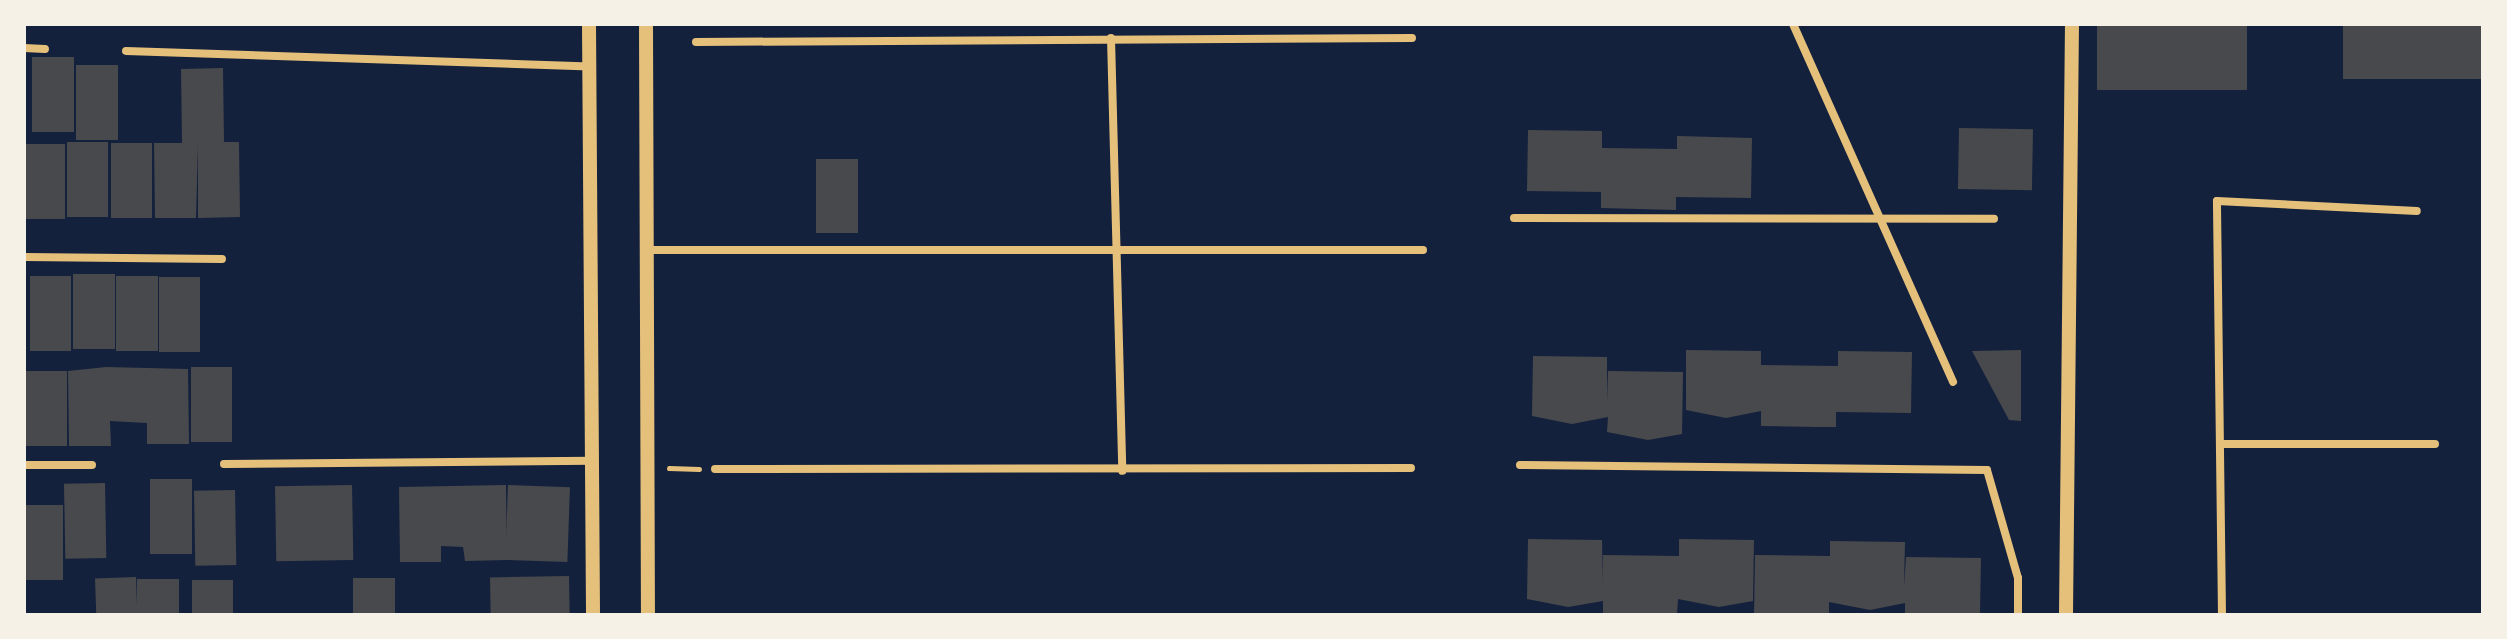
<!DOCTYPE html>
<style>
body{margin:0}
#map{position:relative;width:2507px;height:639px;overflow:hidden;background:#14213d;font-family:Karla,sans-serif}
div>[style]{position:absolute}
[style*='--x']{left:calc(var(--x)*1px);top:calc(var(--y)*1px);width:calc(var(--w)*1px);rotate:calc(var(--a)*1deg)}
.building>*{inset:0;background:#48494c;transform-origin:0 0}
.path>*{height:5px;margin:-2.5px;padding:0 2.5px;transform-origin:2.5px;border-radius:2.5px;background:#e5c07b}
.minor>*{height:8px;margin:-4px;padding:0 4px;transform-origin:4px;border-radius:4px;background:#e5c07b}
.tertiary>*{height:14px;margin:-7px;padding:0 7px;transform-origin:7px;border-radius:7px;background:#e5c07b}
span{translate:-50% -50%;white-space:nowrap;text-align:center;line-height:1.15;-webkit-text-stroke:6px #f6f1e7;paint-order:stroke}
.frame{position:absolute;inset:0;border:26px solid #f6f1e7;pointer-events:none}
</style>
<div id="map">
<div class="building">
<div style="left:2097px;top:24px;width:150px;height:66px"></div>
<div style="left:2343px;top:24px;width:140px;height:55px"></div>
<div style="left:32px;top:57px;width:42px;height:75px"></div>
<div style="left:118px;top:65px;width:75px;height:42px;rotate:90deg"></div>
<div style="clip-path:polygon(223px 68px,224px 142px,239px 142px,240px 217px,198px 218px,198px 143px,196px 218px,155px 218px,154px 143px,182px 143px,181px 69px)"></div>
<div style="left:1959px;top:128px;width:74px;height:61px;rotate:1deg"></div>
<div style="clip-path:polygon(1528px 130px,1602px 131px,1602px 148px,1677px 149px,1677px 136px,1752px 138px,1751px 198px,1676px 197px,1676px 210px,1601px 208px,1601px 192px,1527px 191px)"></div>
<div style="left:67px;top:142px;width:41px;height:75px"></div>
<div style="left:111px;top:143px;width:41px;height:75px"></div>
<div style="left:24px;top:144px;width:41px;height:75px"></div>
<div style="left:816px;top:159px;width:42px;height:74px"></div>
<div style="left:73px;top:274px;width:42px;height:75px"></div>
<div style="left:30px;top:276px;width:41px;height:75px"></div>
<div style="left:116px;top:276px;width:42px;height:75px"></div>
<div style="left:159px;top:277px;width:41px;height:75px"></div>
<div style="clip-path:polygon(1686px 350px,1761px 351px,1761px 365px,1838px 366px,1838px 351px,1912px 352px,1911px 413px,1836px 412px,1836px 427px,1816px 427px,1761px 426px,1761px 411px,1726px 418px,1686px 410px)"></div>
<div style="clip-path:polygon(2021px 350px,2021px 421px,2009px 420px,1972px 351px)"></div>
<div style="clip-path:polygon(1533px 356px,1607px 357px,1607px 401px,1608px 371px,1683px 372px,1682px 434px,1648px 440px,1607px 432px,1608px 417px,1572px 424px,1532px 416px)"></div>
<div style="clip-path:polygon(106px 367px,188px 369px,189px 444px,147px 444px,147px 423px,110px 421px,111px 446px,69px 446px,68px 371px)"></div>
<div style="left:191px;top:367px;width:41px;height:75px"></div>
<div style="left:25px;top:371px;width:42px;height:75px"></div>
<div style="left:150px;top:479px;width:42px;height:75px"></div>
<div style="left:105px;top:483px;width:75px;height:41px;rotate:89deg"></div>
<div style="left:352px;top:485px;width:75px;height:77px;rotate:89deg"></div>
<div style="clip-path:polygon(506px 485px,507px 560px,465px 561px,463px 547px,441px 546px,441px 562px,400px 562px,399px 487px)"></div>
<div style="left:508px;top:485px;width:62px;height:75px;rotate:2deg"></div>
<div style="left:235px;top:490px;width:75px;height:41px;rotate:89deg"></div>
<div style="left:24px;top:505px;width:39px;height:75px"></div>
<div style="clip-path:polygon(1528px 539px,1602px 540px,1603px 584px,1603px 555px,1679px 556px,1679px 539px,1754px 540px,1753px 601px,1719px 607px,1678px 599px,1677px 615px,1603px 615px,1603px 601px,1568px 607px,1527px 599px)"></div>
<div style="clip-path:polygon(1830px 541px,1905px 542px,1904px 587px,1906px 557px,1981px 558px,1980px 615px,1905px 615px,1905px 603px,1870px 610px,1829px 602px,1829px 615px,1754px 615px,1755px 555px,1830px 556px)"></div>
<div style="left:569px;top:576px;width:39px;height:79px;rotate:89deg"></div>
<div style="left:136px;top:577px;width:38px;height:41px;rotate:88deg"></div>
<div style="left:353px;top:578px;width:42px;height:37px"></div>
<div style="left:179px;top:579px;width:36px;height:42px;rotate:90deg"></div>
<div style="left:192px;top:580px;width:41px;height:35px"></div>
</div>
<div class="path">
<div style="--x:669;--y:468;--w:30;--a:2"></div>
</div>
<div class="minor">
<div style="--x:1793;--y:24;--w:392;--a:65.9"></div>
<div style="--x:1111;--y:38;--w:433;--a:88.5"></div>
<div style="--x:696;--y:42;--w:716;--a:-0.32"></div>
<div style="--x:24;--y:48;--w:21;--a:3"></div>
<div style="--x:126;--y:51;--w:464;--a:1.9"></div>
<div style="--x:1514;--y:218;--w:480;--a:0.1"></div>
<div style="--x:647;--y:250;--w:776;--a:0"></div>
<div style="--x:24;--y:257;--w:198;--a:0.6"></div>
<div style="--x:2220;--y:444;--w:215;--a:0"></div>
<div style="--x:224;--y:464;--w:368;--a:-0.5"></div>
<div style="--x:24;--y:465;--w:68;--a:0"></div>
<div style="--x:1520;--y:465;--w:467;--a:0.6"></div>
<div style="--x:1987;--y:470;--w:112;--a:74"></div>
<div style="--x:2018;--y:578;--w:37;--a:90"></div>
<div style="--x:715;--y:469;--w:696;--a:-0.08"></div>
<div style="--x:2222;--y:615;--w:414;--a:-90.7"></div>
<div style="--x:2217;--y:201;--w:200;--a:2.9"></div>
</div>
<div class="tertiary">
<div style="--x:589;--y:24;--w:591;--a:89.61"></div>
<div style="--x:646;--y:24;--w:591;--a:89.81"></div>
<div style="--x:2066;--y:615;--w:591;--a:-89.42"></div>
</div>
<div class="frame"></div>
</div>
